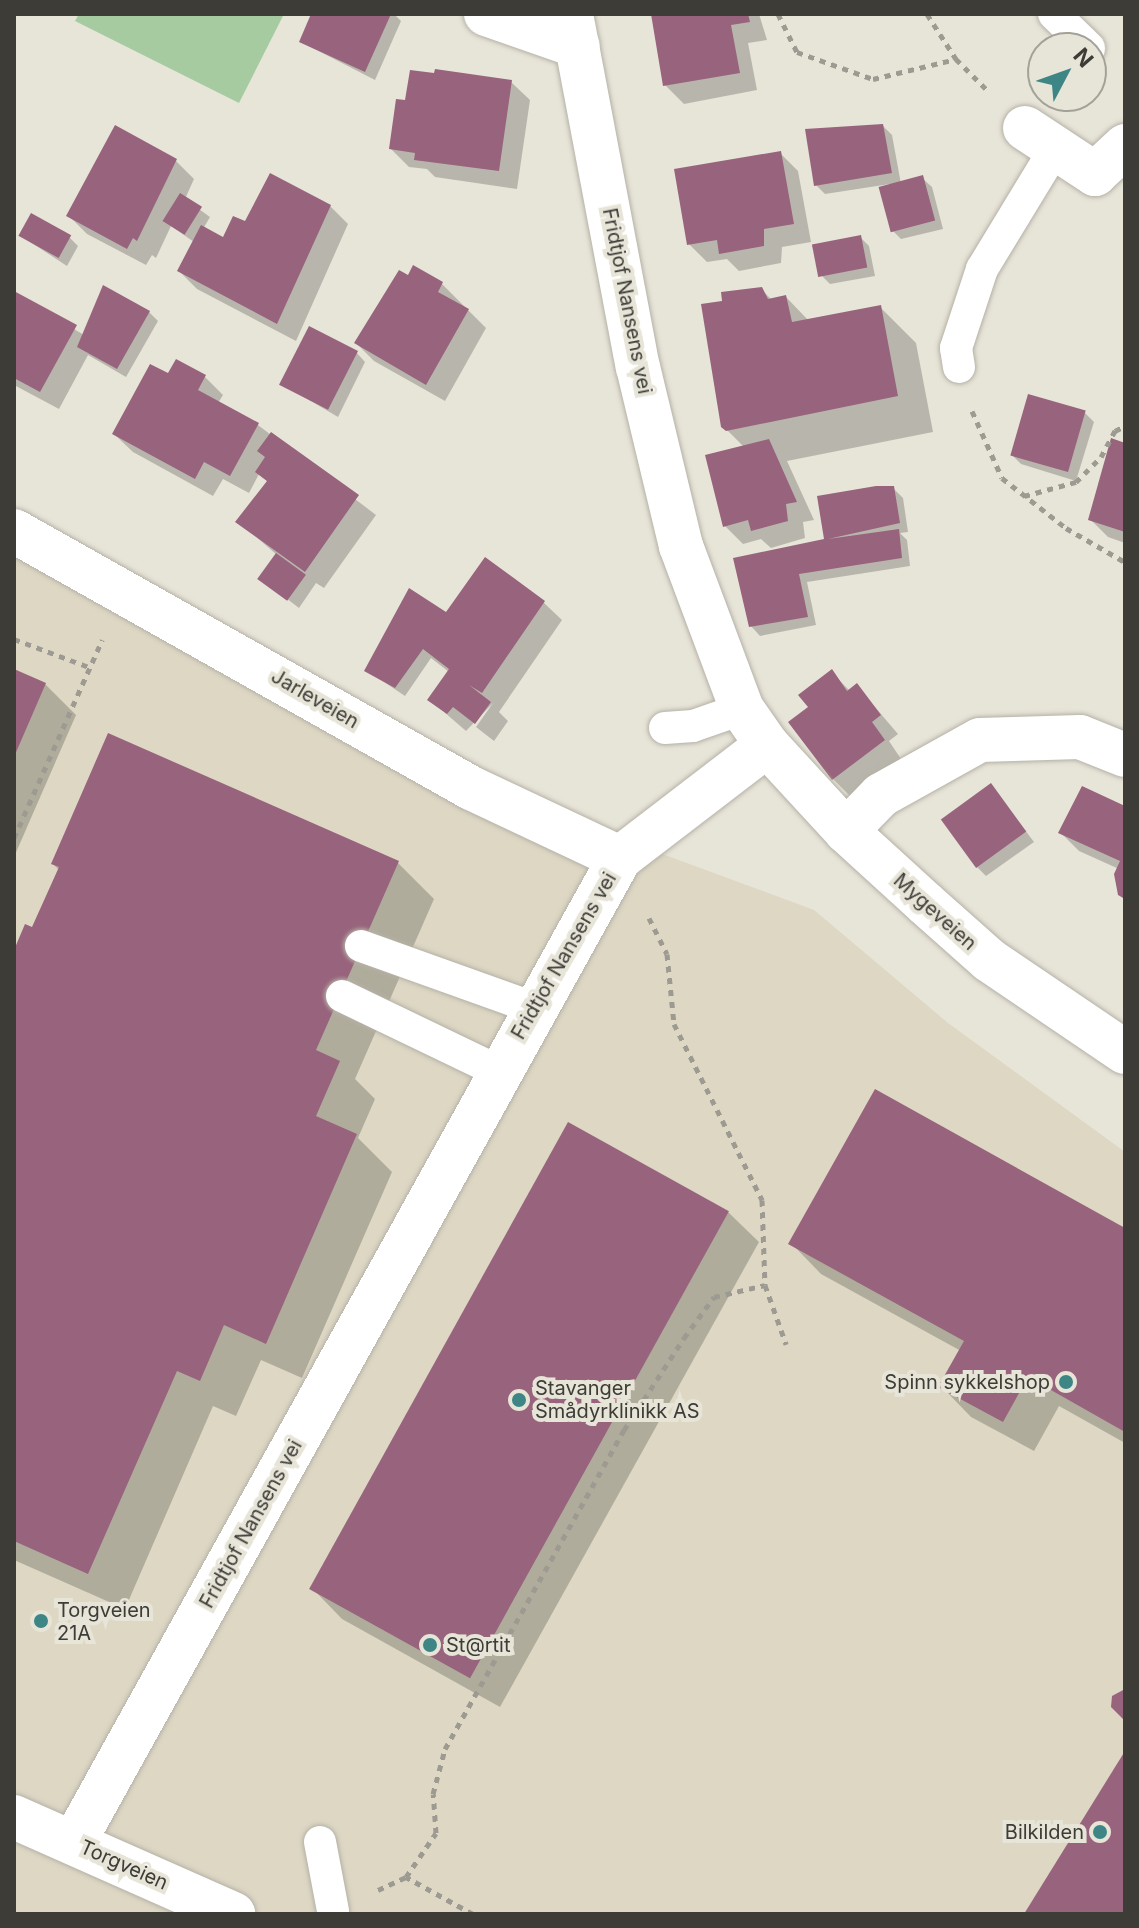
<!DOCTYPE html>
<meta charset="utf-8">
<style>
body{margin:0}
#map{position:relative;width:1139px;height:1928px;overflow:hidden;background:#e7e4d8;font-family:Inter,sans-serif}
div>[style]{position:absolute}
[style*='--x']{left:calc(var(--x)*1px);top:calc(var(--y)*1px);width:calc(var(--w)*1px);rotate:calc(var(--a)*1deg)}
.built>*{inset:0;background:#ddd7c4}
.green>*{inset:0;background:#a7cba0}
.shadow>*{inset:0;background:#0003}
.building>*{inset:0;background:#98637c;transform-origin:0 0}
.path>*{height:5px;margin-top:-2.5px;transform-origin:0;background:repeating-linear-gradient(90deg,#9c9a91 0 6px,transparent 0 12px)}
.roads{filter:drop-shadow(0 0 2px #b5b1a6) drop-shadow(0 0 2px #b5b1a6)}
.service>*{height:32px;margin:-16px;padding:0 16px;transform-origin:16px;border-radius:16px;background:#fff}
.minor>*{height:44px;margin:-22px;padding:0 22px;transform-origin:22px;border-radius:22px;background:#fff}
.dots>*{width:22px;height:22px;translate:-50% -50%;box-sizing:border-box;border:4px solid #e7e4d8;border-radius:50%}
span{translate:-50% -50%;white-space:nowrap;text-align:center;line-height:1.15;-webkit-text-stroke:8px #e7e4d8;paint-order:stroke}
.street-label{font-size:20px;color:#3d3c37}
.poi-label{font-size:20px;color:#3d3c37}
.right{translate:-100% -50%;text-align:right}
.left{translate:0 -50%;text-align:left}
.frame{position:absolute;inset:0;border:16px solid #3d3c37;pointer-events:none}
.north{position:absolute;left:1027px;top:32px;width:80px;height:80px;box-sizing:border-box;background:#e7e4d8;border:2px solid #a3a198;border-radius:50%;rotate:49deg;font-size:22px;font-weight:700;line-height:32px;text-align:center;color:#3d3c37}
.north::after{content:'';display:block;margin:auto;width:28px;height:36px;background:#3d8685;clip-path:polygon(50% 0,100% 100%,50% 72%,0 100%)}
</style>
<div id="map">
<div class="built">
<div style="clip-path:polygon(14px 528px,600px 831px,814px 910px,948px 1023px,1125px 1152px,1125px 1914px,14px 1914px)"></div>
</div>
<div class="green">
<div style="clip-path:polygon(79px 14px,284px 14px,239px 103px,75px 21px)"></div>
</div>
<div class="shadow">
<div style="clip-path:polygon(313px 14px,394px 14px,401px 21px,375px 80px,301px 42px)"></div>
<div style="clip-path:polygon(653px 14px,759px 14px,767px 40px,748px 43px,757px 90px,684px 104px,665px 85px)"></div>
<div style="clip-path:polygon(511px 82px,530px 100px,517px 189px,435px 177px,427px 169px,409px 167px,391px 149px)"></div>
<div style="clip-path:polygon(883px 126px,892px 135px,901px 184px,922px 178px,932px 187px,943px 229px,901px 239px,892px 230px,890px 184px,825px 194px,816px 185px)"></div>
<div style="clip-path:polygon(780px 153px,798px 171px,811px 242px,782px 247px,781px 263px,739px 271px,727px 259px,707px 262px,689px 244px)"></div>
<div style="clip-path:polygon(176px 161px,194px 179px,185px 199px,210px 217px,203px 229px,224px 239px,246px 224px,330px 206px,348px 224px,296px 341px,197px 289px,179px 271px,194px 242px,171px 226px,156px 258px,152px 255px,146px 265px,87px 234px,69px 216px)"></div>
<div style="clip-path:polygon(21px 236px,69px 237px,78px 246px,67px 266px)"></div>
<div style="clip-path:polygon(860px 237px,869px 246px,875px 276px,830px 284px,821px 275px)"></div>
<div style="clip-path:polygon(409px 277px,442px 284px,486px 328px,445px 401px,374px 361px,356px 343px)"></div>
<div style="clip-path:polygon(761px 289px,772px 300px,786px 297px,809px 321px,880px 307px,916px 343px,933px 432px,787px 461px,814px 520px,803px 522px,805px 538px,771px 548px,761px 539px,743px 544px,725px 526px,744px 447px,723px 426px,725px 303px)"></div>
<div style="clip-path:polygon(14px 293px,84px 335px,149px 312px,158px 321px,126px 377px,88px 355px,59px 409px,14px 385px)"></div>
<div style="clip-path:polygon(356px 352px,365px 362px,338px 417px,282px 384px)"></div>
<div style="clip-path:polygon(169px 376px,205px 377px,223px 395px,218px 403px,258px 425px,376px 515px,324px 588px,316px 583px,299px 608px,261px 579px,277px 555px,238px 521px,268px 482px,259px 474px,249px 493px,223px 479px,213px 496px,133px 452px,114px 434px)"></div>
<div style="clip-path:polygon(1085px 413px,1094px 422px,1076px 481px,1021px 464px,1012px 455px)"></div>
<div style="clip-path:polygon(1125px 445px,1125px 543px,1108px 537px,1090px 519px)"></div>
<div style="clip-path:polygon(894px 489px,903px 498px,908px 532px,900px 533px,907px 540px,910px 566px,807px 582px,816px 625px,760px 636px,751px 626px,826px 541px,819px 497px)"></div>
<div style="clip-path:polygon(543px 602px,562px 620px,499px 712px,508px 721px,494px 741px,476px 727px,493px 703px,466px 731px,429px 699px,449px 672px,431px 658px,405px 696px,366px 670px,446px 615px)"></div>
<div style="clip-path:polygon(14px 671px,45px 684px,76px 715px,14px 857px)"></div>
<div style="clip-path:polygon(831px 672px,850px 691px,857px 686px,898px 734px,889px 741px,901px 759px,851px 797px,833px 779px,811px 707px)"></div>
<div style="clip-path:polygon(991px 785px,1034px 842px,986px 876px,977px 867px)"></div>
<div style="clip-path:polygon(1125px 809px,1125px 900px,1119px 894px,1119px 869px,1079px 851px,1061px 833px)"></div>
<div style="clip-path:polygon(398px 863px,434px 899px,355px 1079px,375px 1099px,358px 1138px,392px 1172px,302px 1378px,261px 1360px,236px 1416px,213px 1406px,125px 1609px,14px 1560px,14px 955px,33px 930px,59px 870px,53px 864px)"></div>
<div style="clip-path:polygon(728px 1212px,759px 1242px,500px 1707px,342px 1619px,312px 1588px)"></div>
<div style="clip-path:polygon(1125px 1230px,1125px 1443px,1059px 1406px,1034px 1451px,971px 1417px,941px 1386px,961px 1351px,821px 1274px,791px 1243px)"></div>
</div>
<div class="building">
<div style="clip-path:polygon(311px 14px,391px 14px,365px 72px,299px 42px)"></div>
<div style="clip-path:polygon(651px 14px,748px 14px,750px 22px,731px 25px,740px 73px,663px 86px)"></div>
<div style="clip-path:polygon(435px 69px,512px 80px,499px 171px,414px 160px,415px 153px,389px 149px,396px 99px,405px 100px,410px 70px,434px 73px)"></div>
<div style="clip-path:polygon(883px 124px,892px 173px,814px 186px,805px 129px)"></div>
<div style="clip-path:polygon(115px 125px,177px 159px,137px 241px,133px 238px,127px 249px,66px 216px)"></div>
<div style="clip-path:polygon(781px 151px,794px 224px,764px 229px,764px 246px,719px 254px,717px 240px,687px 245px,674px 169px)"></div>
<div style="clip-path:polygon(270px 173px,331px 205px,277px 324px,177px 271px,201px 225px,223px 237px,233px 216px,245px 221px)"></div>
<div style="left:923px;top:175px;width:47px;height:46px;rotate:75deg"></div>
<div style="left:180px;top:193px;width:26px;height:33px;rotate:32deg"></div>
<div style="left:31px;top:213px;width:46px;height:26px;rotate:29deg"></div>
<div style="left:861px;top:235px;width:33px;height:50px;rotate:79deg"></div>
<div style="clip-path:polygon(413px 265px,443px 282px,438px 292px,469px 309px,426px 385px,354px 343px,399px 270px,408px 275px)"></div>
<div style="clip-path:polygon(103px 285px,150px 311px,117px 369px,77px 347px)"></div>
<div style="clip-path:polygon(762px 287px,768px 299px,786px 295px,792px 322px,881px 305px,898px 396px,726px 431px,721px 427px,701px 304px,722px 301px,721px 292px)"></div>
<div style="clip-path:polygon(14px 291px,77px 325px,40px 392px,14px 378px)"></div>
<div style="left:309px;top:326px;width:55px;height:66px;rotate:27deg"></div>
<div style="clip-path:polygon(176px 359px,206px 375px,198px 390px,259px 423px,230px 476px,204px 462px,195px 479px,112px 434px,150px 364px,168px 373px)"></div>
<div style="left:1028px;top:394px;width:60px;height:64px;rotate:16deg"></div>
<div style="clip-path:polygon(271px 432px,359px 495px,305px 572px,235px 522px,267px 481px,255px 472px,265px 457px,257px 451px)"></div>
<div style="clip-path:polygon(1111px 438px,1125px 443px,1125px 532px,1088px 520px)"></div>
<div style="clip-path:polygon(769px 439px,797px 502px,786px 504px,788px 521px,751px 531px,748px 520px,723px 527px,705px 455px)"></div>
<div style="clip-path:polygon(876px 486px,894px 486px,900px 523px,828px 539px,899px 529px,902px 558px,799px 574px,808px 617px,749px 627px,733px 558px,824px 539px,817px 496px)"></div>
<div style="left:276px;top:553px;width:37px;height:32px;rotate:36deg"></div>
<div style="clip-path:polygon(485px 557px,545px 601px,482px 693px,469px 685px,491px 702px,475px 724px,453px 707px,447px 714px,427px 700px,449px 669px,423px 649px,395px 688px,364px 671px,409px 588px,446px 612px)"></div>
<div style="clip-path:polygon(14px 669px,46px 683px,14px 757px)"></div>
<div style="clip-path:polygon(832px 669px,847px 691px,857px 683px,881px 715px,872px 722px,885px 740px,832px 780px,788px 722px,808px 707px,798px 695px)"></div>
<div style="clip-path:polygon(108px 733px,399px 861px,316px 1050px,340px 1061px,316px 1116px,357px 1134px,266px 1344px,224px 1325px,200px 1381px,177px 1371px,88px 1574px,14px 1541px,14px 950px,25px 924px,32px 927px,59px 867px,51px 864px)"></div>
<div style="left:991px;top:783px;width:60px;height:62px;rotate:54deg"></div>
<div style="clip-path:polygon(1082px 786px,1125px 806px,1125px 899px,1118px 895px,1114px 874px,1120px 861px,1058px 833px)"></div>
<div style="clip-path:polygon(875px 1089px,1125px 1228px,1125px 1432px,1028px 1377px,1003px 1422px,938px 1387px,964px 1341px,788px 1244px)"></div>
<div style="left:568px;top:1122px;width:184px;height:534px;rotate:29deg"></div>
<div style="clip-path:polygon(1125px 1689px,1125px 1721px,1111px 1707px,1112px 1696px)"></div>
<div style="clip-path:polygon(1125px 1751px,1125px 1914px,1024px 1914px)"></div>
</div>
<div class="path">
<div style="--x:778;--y:14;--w:42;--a:63.4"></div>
<div style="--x:797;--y:52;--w:81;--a:19.6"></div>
<div style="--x:873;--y:79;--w:85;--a:-13.5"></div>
<div style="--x:927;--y:14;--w:54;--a:57.2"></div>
<div style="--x:956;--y:59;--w:45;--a:45"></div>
<div style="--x:972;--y:411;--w:73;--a:65.9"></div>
<div style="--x:1002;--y:478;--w:81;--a:38"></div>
<div style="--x:1066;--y:528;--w:68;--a:30"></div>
<div style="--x:1024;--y:496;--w:54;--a:-15.1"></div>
<div style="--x:1076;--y:482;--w:35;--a:-45"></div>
<div style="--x:1101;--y:457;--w:30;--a:-62"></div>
<div style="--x:1115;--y:431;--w:11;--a:-27"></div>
<div style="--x:14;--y:639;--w:80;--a:20.5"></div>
<div style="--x:14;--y:838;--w:217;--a:-66"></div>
<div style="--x:649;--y:918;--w:40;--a:63.4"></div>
<div style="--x:667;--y:954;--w:70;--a:84.3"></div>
<div style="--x:674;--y:1024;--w:197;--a:63.4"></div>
<div style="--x:762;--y:1200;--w:85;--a:88"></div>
<div style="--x:765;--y:1285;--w:63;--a:70.4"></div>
<div style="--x:378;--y:1890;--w:31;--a:-25"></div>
<div style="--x:473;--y:1914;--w:77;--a:-151.1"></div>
<div style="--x:406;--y:1877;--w:53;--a:-55.7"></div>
<div style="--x:436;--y:1833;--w:39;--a:-94"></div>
<div style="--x:433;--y:1794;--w:47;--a:-75.1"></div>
<div style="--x:445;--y:1749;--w:366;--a:-60.7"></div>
<div style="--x:624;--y:1430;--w:110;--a:-56.9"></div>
<div style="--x:684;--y:1338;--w:51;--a:-53.8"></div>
<div style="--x:714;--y:1297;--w:52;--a:-13.2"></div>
</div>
<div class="roads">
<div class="service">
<div style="--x:1054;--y:14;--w:49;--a:44.2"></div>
<div style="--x:959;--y:367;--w:19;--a:-99"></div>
<div style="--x:956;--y:348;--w:83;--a:-71.8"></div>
<div style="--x:982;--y:269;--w:140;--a:-58.7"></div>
<div style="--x:665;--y:728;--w:28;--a:-4"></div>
<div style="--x:693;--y:726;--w:52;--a:-19.1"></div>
<div style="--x:361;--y:946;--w:187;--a:19.7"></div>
<div style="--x:342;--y:996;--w:173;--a:25.7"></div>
<div style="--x:320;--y:1842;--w:70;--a:79.3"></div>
</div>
<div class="minor">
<div style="--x:486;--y:14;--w:97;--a:19.2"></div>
<div style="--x:571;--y:14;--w:359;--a:79.3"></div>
<div style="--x:638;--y:367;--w:184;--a:76.5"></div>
<div style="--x:681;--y:546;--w:174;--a:69.5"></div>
<div style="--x:742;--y:709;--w:44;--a:55.2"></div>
<div style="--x:767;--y:745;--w:117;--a:47.4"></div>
<div style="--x:846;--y:831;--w:108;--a:42.4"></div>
<div style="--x:926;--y:904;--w:84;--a:41.6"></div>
<div style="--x:989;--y:960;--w:164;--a:34.1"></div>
<div style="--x:1025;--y:128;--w:84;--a:33.3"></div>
<div style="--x:1095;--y:174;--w:41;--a:-43"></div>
<div style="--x:14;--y:531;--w:524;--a:29.35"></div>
<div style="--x:471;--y:788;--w:165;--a:25.2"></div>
<div style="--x:846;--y:831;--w:50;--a:-45.8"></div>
<div style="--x:881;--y:795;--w:113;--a:-29.1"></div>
<div style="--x:980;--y:740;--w:100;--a:-1.7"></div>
<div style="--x:1080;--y:737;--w:48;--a:21.8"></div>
<div style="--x:14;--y:1817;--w:240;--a:23.9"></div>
<div style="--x:74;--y:1842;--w:1125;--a:-60.98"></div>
<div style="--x:620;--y:858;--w:185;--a:-37.5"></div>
</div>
</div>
<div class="dots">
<div style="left:1066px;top:1382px;background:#3d8685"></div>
<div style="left:519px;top:1400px;background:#3d8685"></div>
<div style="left:41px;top:1621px;background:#3d8685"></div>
<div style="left:430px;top:1645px;background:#3d8685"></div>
<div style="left:1100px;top:1832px;background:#3d8685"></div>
</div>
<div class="street-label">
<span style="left:627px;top:301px;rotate:79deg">Fridtjof Nansens vei</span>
<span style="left:315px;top:699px;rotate:30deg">Jarleveien</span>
<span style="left:935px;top:912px;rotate:42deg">Mygeveien</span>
<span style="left:564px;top:956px;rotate:-60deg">Fridtjof Nansens vei</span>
<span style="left:251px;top:1524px;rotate:-61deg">Fridtjof Nansens vei</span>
<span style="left:124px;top:1865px;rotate:24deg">Torgveien</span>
</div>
<div class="poi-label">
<span class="right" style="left:1050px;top:1382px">Spinn sykkelshop</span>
<span class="left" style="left:535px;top:1400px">Stavanger<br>Smådyrklinikk AS</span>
<span class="left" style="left:57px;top:1622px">Torgveien<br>21A</span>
<span class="left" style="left:446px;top:1645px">St@rtit</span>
<span class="right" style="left:1084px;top:1832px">Bilkilden</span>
</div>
<div class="frame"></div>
<div class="north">N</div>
</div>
